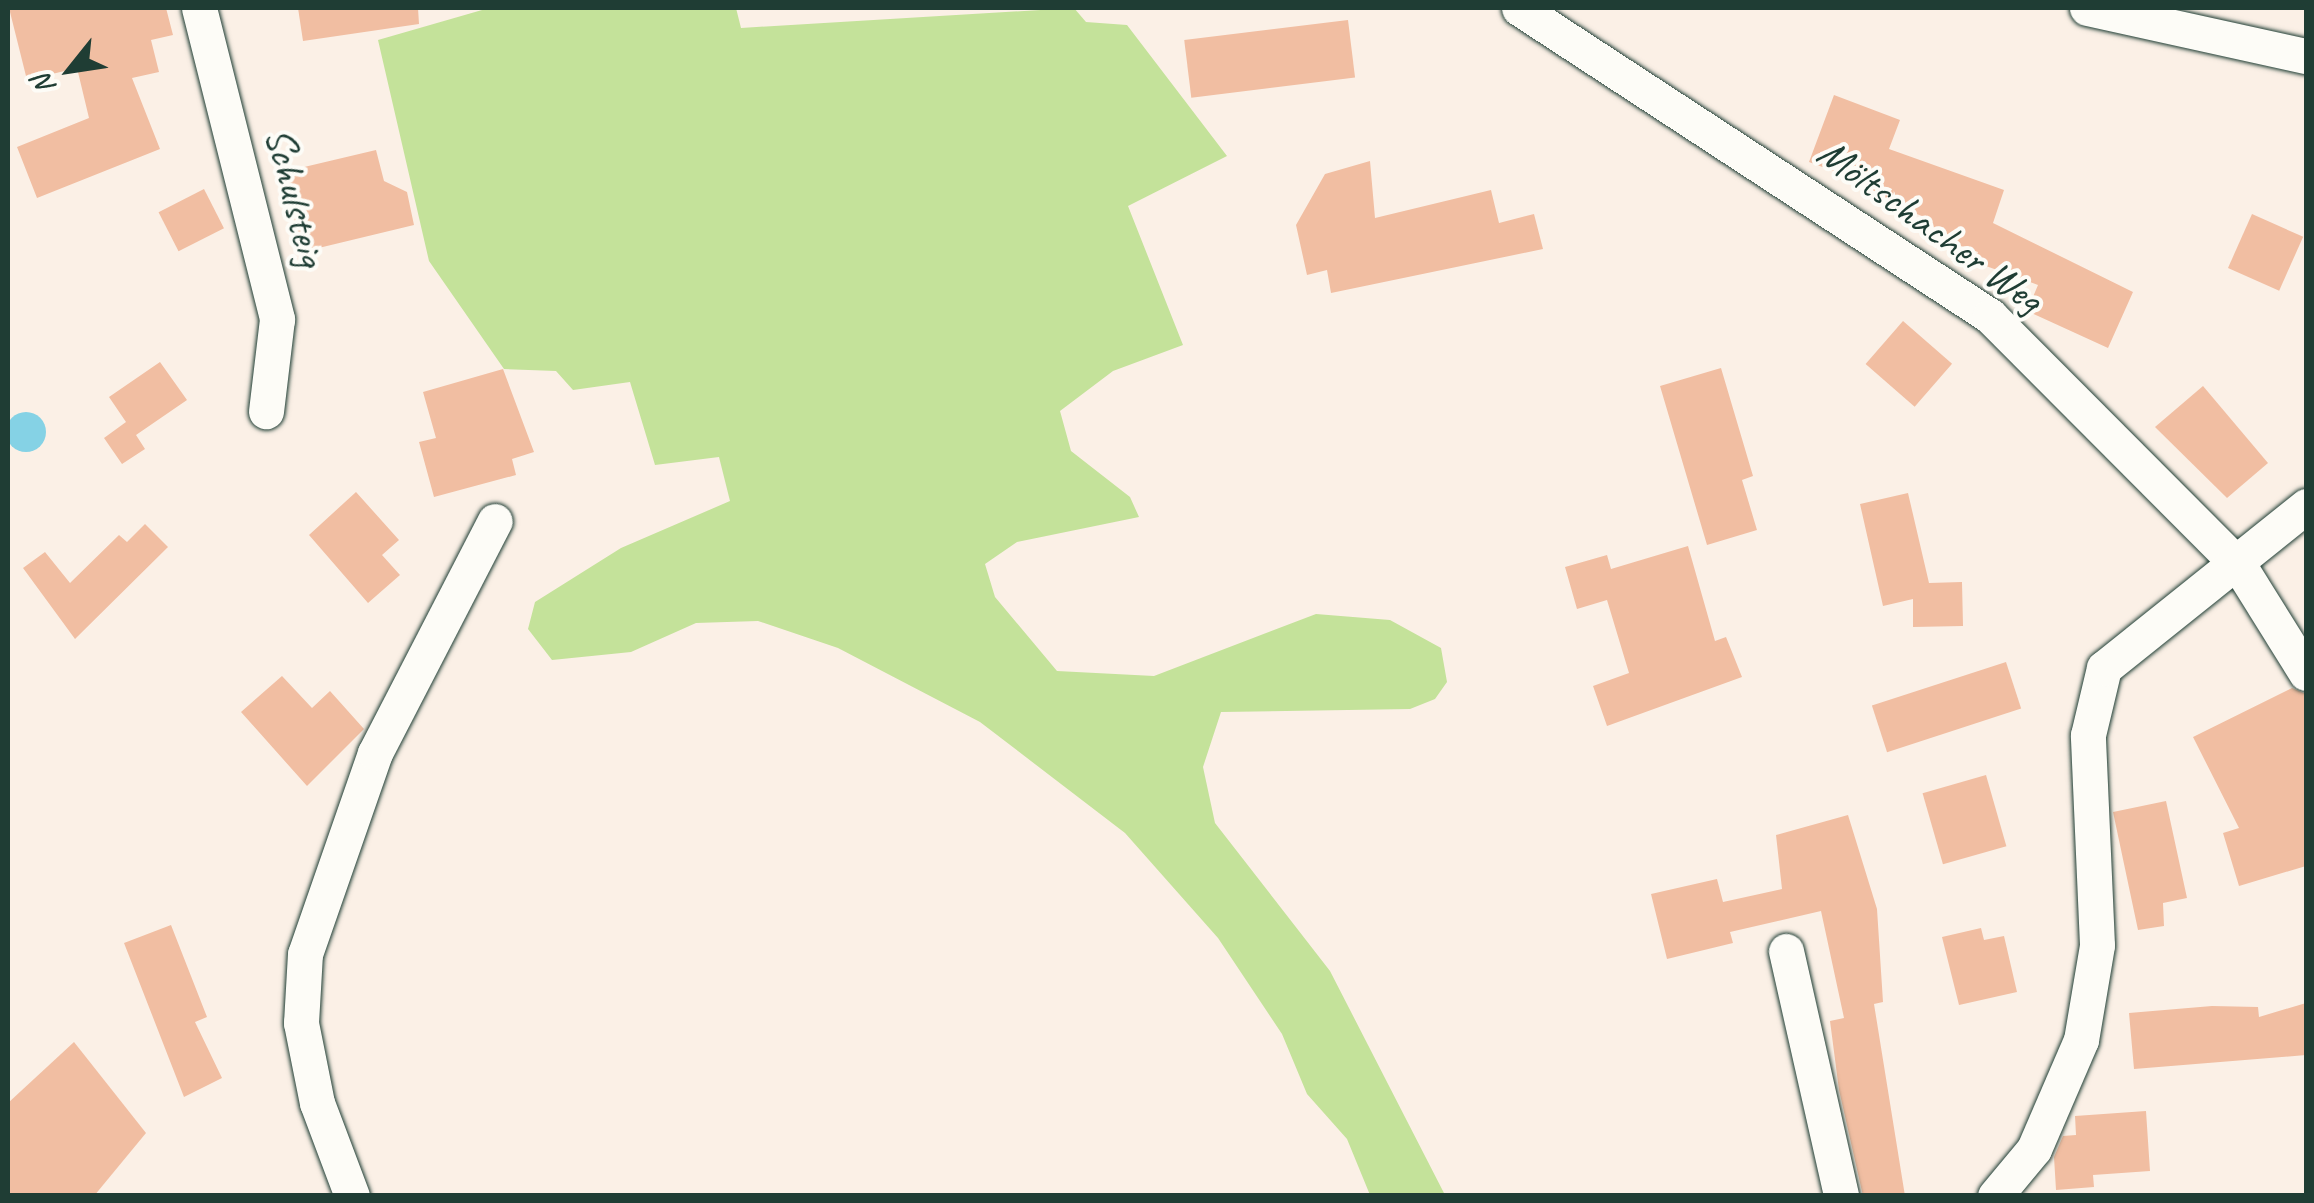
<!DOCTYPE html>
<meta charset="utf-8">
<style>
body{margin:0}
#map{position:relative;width:2314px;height:1203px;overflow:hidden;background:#fbf0e6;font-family:Caveat,sans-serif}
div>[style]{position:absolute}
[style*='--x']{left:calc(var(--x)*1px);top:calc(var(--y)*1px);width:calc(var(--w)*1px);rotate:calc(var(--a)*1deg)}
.green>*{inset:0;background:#c4e29a}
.water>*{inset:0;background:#85d2e5}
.round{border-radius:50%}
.building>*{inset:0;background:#f1bea2;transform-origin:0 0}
.roads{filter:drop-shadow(0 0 2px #1f3d34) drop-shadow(0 0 2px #1f3d34)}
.street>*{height:35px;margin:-17.5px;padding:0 17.5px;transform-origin:17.5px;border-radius:17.5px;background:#fdfcf7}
span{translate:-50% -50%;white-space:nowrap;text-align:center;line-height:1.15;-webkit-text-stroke:8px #fdfcf7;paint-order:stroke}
.street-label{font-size:42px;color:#1f3d34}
.frame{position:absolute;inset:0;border:10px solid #1f3d34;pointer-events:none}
.north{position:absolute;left:20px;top:20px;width:100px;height:100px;-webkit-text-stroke:8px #fdfcf7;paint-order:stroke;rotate:240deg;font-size:28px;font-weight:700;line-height:40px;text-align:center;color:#1f3d34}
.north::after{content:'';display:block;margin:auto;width:35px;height:45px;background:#1f3d34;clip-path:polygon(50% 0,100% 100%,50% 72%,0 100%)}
</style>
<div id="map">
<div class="green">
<div style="clip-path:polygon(489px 8px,736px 8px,741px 28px,1074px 8px,1086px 22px,1127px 25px,1227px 156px,1128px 206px,1183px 345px,1113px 371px,1060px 411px,1071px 451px,1130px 497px,1139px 517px,1017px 542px,985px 564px,995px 597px,1057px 671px,1154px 676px,1316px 614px,1390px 620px,1441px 648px,1447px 682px,1435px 699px,1410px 709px,1221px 712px,1203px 767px,1215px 823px,1330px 971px,1445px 1195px,1370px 1195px,1347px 1139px,1307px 1094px,1282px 1034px,1218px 938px,1125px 833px,980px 722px,838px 648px,758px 621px,696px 623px,631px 652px,552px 660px,528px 629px,535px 602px,621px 548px,730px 501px,719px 457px,655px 465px,630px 382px,573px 390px,556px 371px,504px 369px,429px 261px,378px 40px)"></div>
</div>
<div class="water">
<div class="round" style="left:6px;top:412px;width:40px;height:40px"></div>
</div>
<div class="building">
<div style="clip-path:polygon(9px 8px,166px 8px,173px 35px,151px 40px,159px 72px,132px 78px,160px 149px,37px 198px,17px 147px,89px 118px,77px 68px,27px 80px)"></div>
<div style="clip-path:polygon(298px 8px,418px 8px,419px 24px,303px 41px)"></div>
<div style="left:1348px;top:20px;width:58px;height:165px;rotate:83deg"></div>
<div style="clip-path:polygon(1834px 95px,1900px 120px,1889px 149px,2004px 190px,1993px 223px,2133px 292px,2108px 348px,2027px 311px,2038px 285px,1975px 262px,1978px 252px,1916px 230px,1922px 216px,1870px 196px,1874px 186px,1809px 162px)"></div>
<div style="clip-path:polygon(376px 150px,384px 181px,407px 192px,414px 225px,302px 252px,283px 172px)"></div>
<div style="clip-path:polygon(1370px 161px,1375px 218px,1491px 190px,1499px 223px,1534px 214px,1543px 249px,1331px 293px,1327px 270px,1307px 275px,1296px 225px,1325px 174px)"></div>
<div style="left:204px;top:189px;width:44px;height:51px;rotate:63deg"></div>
<div style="left:2252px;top:214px;width:56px;height:59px;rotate:24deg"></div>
<div style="left:1903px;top:321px;width:65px;height:57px;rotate:41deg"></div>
<div style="clip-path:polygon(160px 362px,187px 400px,136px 435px,145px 449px,122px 464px,104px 438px,126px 422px,109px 397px)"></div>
<div style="clip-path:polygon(1721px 368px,1753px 476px,1742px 480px,1757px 530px,1707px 545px,1660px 386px)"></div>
<div style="clip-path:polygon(503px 369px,534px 452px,512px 459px,516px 475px,434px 497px,419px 442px,436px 438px,423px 392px)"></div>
<div style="clip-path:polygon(2203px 386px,2268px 463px,2227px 498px,2155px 427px)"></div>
<div style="clip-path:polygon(356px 492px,399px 540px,382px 555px,400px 575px,368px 603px,309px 535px)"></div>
<div style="clip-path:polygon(1908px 493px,1929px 583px,1962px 582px,1963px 626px,1913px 627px,1913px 599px,1883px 606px,1860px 504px)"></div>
<div style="clip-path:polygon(145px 524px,168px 547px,75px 639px,23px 568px,45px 552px,70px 583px,119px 535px,127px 542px)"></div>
<div style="clip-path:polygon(1688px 546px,1715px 641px,1726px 637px,1742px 677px,1607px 726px,1593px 686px,1629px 673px,1607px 600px,1577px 609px,1565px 567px,1607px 555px,1611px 569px)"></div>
<div style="left:2006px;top:662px;width:49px;height:141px;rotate:72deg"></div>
<div style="clip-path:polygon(282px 676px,312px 708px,330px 691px,364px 729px,307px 786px,241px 712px)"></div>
<div style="clip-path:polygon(2292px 688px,2306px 694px,2306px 866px,2239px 886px,2223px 833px,2239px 828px,2193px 737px)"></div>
<div style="left:1986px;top:775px;width:74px;height:66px;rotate:74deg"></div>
<div style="clip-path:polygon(2166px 801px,2187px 898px,2163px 903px,2164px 926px,2138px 930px,2113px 812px)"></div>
<div style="clip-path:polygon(1848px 815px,1877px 909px,1883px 1002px,1874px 1004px,1905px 1196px,1863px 1196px,1839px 1090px,1830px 1021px,1844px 1018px,1821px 911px,1730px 932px,1733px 943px,1667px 959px,1651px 894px,1717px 879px,1723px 902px,1782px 889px,1776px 835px)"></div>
<div style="clip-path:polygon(171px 925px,207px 1017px,195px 1022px,222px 1078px,184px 1097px,124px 943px)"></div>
<div style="clip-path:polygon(1981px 928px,1984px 940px,2004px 936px,2017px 992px,1959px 1005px,1942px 937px)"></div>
<div style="clip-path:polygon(2306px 1003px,2306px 1055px,2134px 1069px,2129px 1013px,2212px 1006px,2258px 1007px,2259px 1017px)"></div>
<div style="clip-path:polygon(74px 1042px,146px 1133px,94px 1196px,8px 1196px,8px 1103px)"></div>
<div style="clip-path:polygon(2146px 1111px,2150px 1171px,2093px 1175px,2094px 1187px,2056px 1190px,2054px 1157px,2063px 1136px,2076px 1135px,2075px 1116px)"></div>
</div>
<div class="roads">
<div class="street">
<div style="--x:199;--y:8;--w:321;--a:75.9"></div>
<div style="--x:277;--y:319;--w:93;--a:96.8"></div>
<div style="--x:1519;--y:8;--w:563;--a:33.18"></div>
<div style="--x:1990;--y:316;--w:354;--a:45.1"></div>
<div style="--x:2240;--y:567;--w:125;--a:58.1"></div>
<div style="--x:2087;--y:8;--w:224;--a:12.4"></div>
<div style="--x:1786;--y:951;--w:251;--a:77.3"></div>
<div style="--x:352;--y:1196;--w:99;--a:-110.6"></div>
<div style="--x:317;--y:1103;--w:82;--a:-101.3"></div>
<div style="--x:301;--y:1023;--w:69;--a:-86.7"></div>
<div style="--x:305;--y:954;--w:213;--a:-70.8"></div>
<div style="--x:375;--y:753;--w:261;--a:-62.7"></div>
<div style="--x:1995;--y:1196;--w:61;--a:-50.3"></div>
<div style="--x:2034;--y:1149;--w:119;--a:-66.7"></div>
<div style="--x:2081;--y:1040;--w:96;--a:-80.4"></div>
<div style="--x:2097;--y:945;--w:210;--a:-92.5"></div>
<div style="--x:2088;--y:735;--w:69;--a:-76.6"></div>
<div style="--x:2104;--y:668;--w:259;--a:-38.7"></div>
</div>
</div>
<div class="street-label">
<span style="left:295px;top:197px;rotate:76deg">Schulsteig</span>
<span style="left:1930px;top:226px;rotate:36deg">Möltschacher Weg</span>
</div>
<div class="frame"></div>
<div class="north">N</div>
</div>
